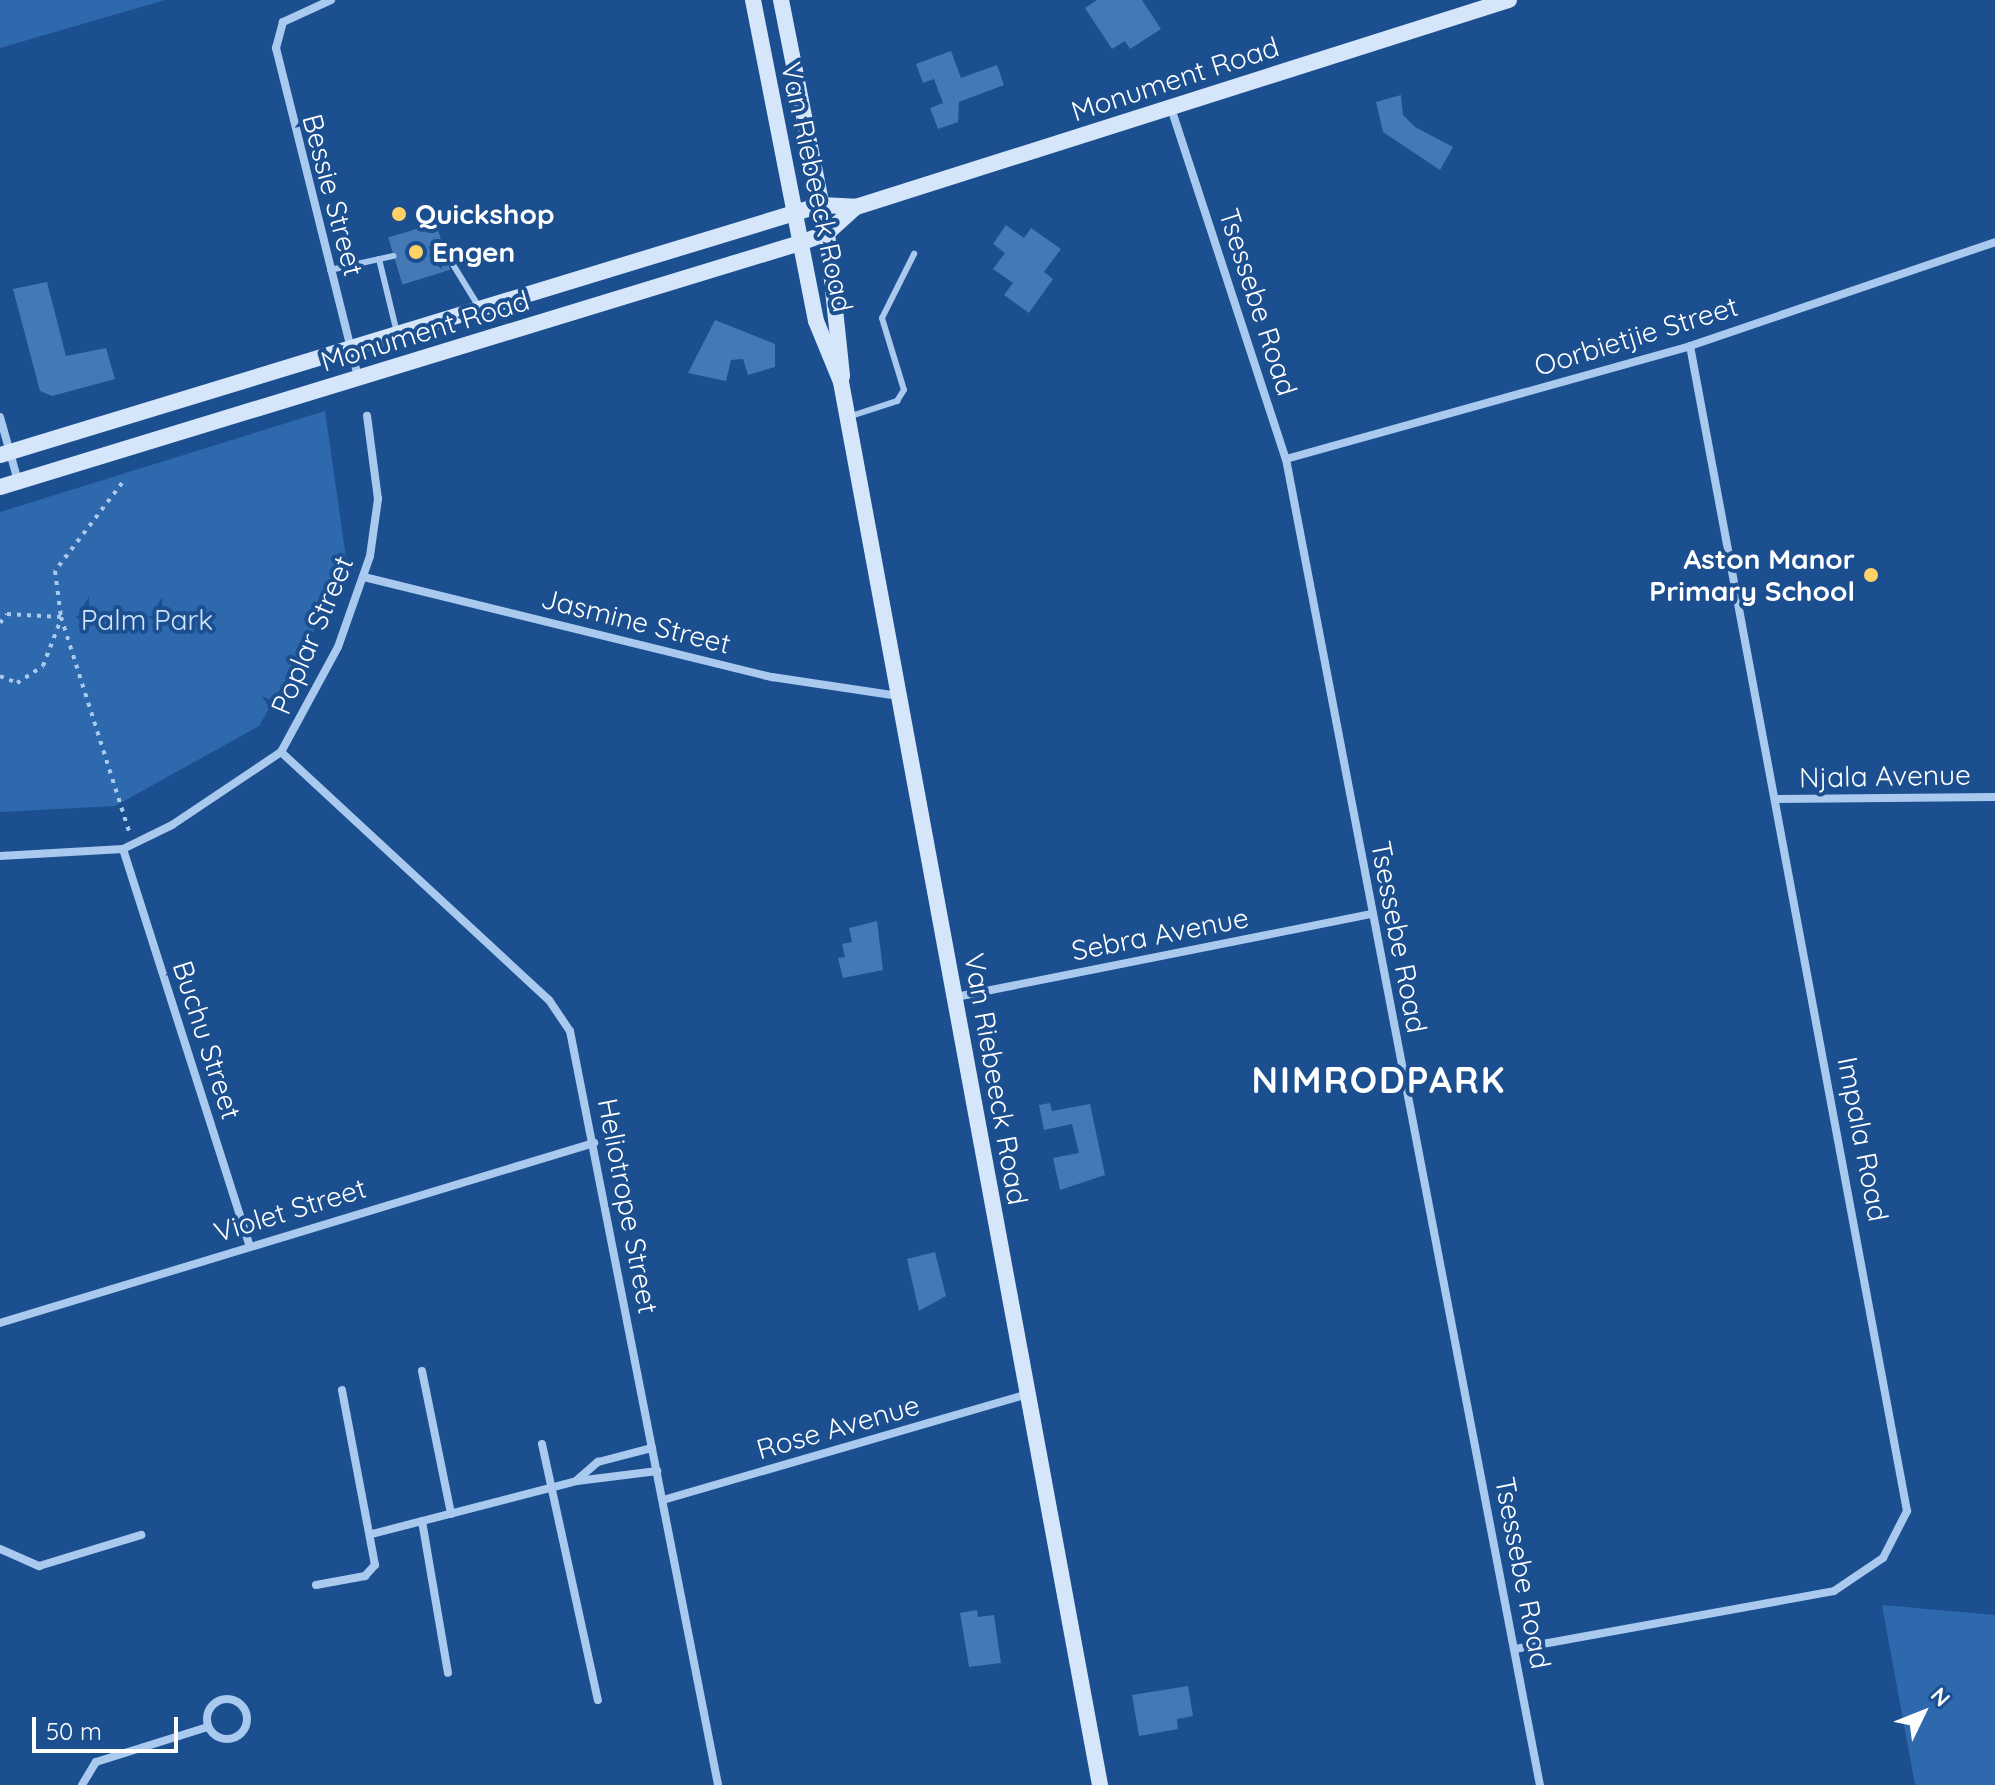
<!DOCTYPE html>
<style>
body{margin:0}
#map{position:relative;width:1995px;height:1785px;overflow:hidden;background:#1b4f8f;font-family:Quicksand,sans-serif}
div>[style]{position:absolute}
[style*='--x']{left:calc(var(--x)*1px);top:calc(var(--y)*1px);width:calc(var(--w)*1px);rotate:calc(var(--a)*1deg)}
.green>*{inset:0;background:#2e69ad}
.building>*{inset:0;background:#4478b7;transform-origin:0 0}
.path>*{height:4px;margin-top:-2px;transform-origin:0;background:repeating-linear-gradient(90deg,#a9c9ee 0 4px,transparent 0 10px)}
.lane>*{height:6px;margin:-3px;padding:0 3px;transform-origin:3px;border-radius:3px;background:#a9c9ee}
.street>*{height:8px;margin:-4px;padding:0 4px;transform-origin:4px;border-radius:4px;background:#a9c9ee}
.street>.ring{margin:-4px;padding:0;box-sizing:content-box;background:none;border:8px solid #a9c9ee;border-radius:50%}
.secondary>*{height:16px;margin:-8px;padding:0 8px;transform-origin:8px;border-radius:8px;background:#d6e6fa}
.dots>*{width:22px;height:22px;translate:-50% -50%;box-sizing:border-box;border:4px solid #1b4f8f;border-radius:50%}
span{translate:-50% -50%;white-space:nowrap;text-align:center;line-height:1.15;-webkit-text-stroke:8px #1b4f8f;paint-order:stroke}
.street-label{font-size:28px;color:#fff}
.poi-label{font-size:28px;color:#fff;font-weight:700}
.left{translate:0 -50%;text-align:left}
.right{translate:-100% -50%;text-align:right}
.park-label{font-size:28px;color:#cfe3fa}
.district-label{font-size:36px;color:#fff;font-weight:700;letter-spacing:2px}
.north{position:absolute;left:1883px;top:1673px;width:80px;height:80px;-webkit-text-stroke:6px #1b4f8f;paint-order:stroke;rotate:47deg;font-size:22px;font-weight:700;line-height:32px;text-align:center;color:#fff}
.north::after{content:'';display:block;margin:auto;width:28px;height:36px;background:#fff;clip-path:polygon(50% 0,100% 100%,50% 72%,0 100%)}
.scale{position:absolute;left:32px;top:1717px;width:146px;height:36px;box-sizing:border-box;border:4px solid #fff;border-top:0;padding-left:10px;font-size:24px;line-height:28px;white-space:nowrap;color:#fff;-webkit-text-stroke:6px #1b4f8f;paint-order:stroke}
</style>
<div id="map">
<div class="green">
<div style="clip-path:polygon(0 0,165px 0,0 48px)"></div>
<div style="clip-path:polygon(325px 411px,348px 571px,259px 726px,115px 806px,0 812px,0 512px)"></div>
<div style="clip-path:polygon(1882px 1605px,1995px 1615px,1995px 1785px,1915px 1785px)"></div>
</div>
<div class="building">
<div style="clip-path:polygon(1097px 0,1142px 0,1161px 29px,1130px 49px,1125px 41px,1112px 49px,1085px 8px)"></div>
<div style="clip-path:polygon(951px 51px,961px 78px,997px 65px,1004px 85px,959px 102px,958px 122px,938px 129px,930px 108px,943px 103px,934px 79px,923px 83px,916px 64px)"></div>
<div style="clip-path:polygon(1401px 95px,1403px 115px,1415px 127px,1453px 147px,1440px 170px,1383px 132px,1376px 102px)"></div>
<div style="left:436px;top:223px;width:49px;height:50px;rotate:73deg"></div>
<div style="clip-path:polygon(1006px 225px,1024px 238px,1031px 228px,1061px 249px,1044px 272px,1053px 279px,1029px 313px,1004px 295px,1013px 283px,993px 269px,1005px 253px,993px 244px)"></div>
<div style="clip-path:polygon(47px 282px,66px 356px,106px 348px,115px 379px,52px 396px,40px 391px,13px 289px)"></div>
<div style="clip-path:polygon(715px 320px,775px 344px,775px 367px,748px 375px,743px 359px,731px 360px,726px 381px,688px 373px)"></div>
<div style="clip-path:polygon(877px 921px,883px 970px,843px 978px,838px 958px,845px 957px,842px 944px,852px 942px,849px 928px)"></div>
<div style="clip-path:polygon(1050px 1103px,1052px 1111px,1090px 1104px,1105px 1175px,1060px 1190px,1053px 1158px,1079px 1153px,1072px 1124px,1044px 1130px,1039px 1105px)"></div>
<div style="clip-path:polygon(935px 1252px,946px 1296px,919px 1311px,907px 1259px)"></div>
<div style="clip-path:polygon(977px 1610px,978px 1617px,994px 1615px,1001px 1663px,969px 1667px,960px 1613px)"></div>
<div style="clip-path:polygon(1188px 1686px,1193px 1716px,1177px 1719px,1178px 1729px,1139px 1736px,1132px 1695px)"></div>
</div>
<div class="path">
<div style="--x:122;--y:483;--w:111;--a:127.3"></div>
<div style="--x:55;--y:571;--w:46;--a:82.6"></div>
<div style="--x:61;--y:617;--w:225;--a:72.4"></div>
<div style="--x:0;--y:623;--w:11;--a:-52"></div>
<div style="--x:7;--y:614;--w:54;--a:3.2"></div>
<div style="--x:0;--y:676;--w:18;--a:22"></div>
<div style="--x:17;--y:683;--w:31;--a:-33"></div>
<div style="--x:43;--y:666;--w:50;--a:-69"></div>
</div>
<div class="lane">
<div style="--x:444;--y:250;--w:67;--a:58.4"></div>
<div style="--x:379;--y:259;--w:76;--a:76.3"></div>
<div style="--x:330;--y:270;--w:65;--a:-12.5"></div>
<div style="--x:848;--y:417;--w:52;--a:-18.1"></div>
<div style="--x:897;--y:401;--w:13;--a:-58"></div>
<div style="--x:904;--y:390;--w:75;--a:-107"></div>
<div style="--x:882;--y:318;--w:72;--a:-63.4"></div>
</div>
<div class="street">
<div style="--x:331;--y:0;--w:53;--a:155.4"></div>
<div style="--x:283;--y:22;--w:27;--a:105"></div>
<div style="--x:276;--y:48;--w:340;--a:76"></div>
<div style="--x:1171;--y:108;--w:369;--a:71.9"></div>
<div style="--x:1286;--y:459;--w:1350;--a:79.16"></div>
<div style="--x:0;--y:417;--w:66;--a:74.3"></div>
<div style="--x:1286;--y:459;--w:420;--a:-15.6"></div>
<div style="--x:1690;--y:346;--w:322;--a:-18.8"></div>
<div style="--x:364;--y:577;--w:420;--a:13.8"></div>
<div style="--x:772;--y:677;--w:128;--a:8.5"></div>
<div style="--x:281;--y:752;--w:365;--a:42.8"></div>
<div style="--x:549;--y:1000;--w:37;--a:56"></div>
<div style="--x:570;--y:1031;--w:768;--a:78.89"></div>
<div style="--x:1776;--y:799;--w:219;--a:-0.5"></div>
<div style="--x:123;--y:849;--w:416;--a:72.3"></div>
<div style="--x:0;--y:856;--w:123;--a:-3.3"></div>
<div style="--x:123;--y:849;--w:55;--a:-26.1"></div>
<div style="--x:172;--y:825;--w:131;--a:-33.8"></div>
<div style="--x:281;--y:752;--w:119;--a:-61.5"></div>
<div style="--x:338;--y:647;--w:96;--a:-70.6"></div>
<div style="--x:370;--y:556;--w:58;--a:-82"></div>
<div style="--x:378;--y:499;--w:84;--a:-97.5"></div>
<div style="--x:956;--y:997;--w:424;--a:-11.3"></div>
<div style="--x:0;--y:1323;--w:621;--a:-16.86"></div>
<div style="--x:422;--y:1371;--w:146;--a:78.5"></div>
<div style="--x:542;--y:1444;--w:262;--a:77.7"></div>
<div style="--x:577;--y:1480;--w:28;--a:-41"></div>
<div style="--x:598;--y:1462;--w:56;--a:-14.5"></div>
<div style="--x:663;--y:1500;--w:377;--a:-16.2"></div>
<div style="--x:422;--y:1521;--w:154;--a:80.3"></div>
<div style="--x:372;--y:1534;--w:212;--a:-14.5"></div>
<div style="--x:577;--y:1481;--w:81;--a:-7.1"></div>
<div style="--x:0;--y:1549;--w:43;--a:23.6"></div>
<div style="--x:39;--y:1566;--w:107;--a:-16.9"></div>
<div style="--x:316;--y:1585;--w:50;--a:-10.4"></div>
<div style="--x:365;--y:1576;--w:15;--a:-48"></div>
<div style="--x:375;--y:1565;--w:178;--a:-100.7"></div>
<div style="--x:1515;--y:1649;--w:324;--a:-10.3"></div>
<div style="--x:1834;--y:1591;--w:59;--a:-34"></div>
<div style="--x:1883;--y:1558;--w:53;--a:-62.9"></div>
<div style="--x:1907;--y:1511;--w:1185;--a:-100.55"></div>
<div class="ring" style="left:207px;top:1699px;width:32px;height:32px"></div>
<div style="--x:82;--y:1785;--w:27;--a:-59"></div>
<div style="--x:96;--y:1762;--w:117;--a:-17.4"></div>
</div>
<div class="secondary">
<div style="--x:753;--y:0;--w:327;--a:78.9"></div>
<div style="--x:816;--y:321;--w:66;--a:67.7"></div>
<div style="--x:841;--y:382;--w:1427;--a:79.54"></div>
<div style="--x:781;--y:0;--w:237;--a:78.8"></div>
<div style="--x:827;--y:233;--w:144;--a:84"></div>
<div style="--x:0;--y:455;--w:858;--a:-16.94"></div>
<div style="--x:821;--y:205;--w:35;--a:3"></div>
<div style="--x:856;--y:207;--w:685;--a:-17.59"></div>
<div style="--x:0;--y:487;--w:836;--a:-16.96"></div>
<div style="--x:800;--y:243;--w:29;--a:-20"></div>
<div style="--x:827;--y:233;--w:39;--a:-42"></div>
</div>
<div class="dots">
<div style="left:399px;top:214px;background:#ffd166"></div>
<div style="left:416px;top:252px;background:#ffd166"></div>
<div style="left:1871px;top:575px;background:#ffd166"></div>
</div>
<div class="street-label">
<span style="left:1175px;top:79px;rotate:-18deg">Monument Road</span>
<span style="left:817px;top:187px;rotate:78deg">Van Riebeeck Road</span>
<span style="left:333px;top:195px;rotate:75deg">Bessie Street</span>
<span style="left:1258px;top:302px;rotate:72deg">Tsessebe Road</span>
<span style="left:425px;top:331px;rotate:-17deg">Monument Road</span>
<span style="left:1636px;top:336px;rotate:-17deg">Oorbietjie Street</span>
<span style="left:636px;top:621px;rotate:14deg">Jasmine Street</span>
<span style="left:312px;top:635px;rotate:-67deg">Poplar Street</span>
<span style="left:1885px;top:776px;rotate:-1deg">Njala Avenue</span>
<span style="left:1160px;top:934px;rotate:-11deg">Sebra Avenue</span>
<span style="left:1399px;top:937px;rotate:79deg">Tsessebe Road</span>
<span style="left:207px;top:1040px;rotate:72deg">Buchu Street</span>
<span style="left:996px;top:1079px;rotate:80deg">Van Riebeeck Road</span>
<span style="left:1863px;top:1139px;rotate:79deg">Impala Road</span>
<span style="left:628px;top:1206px;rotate:79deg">Heliotrope Street</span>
<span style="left:290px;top:1210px;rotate:-17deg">Violet Street</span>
<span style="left:838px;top:1427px;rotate:-16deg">Rose Avenue</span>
<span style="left:1523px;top:1573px;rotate:79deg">Tsessebe Road</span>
</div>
<div class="poi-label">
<span class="left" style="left:415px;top:214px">Quickshop</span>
<span class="left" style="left:432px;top:252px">Engen</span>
<span class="right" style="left:1855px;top:575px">Aston Manor<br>Primary School</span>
</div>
<div class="park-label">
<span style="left:147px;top:620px">Palm Park</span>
</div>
<div class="district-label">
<span style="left:1379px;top:1080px">NIMRODPARK</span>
</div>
<div class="north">N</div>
<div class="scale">50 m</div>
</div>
